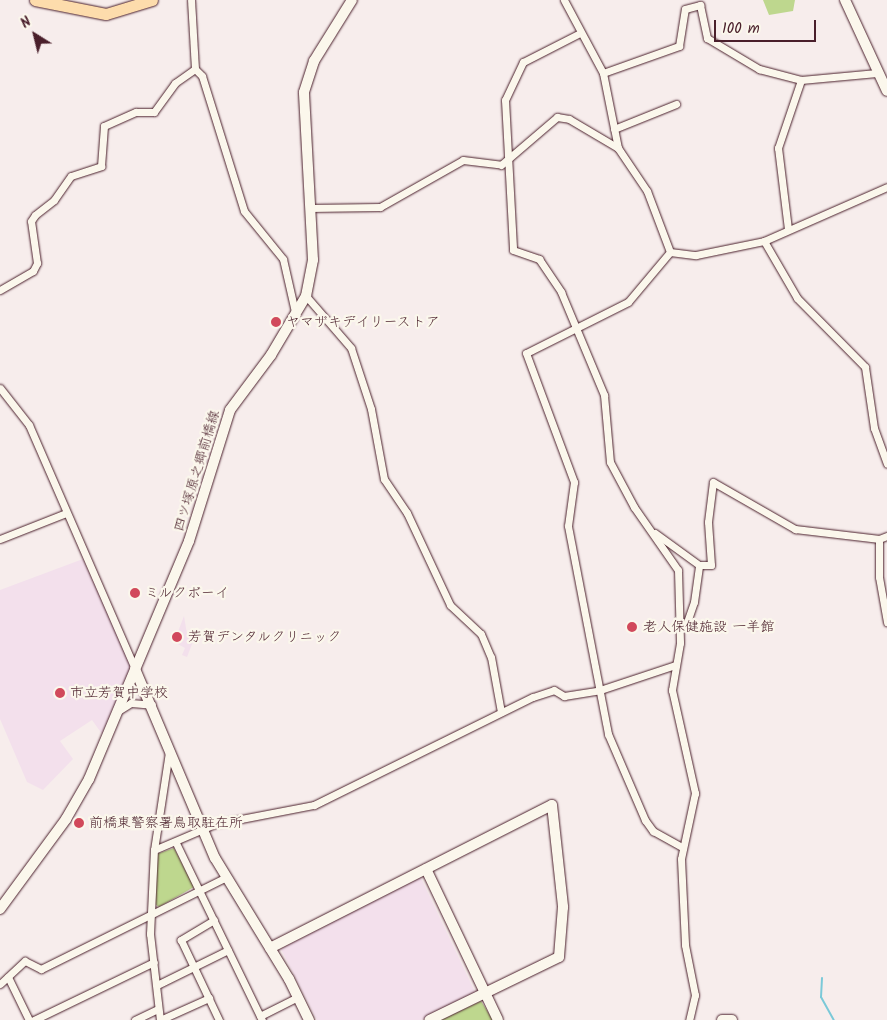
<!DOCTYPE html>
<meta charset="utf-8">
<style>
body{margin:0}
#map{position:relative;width:887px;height:1020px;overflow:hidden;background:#f7edec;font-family:Kalam,"Klee One",sans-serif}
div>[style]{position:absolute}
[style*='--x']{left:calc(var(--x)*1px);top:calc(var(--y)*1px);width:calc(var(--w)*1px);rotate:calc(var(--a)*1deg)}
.built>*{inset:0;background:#f3e0ec}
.green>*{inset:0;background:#bed78e}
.stream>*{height:2px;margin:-1px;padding:0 1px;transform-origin:1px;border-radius:1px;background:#7bc9d8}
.roads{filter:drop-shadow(0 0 1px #4a1f2b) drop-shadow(0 0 1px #4a1f2b)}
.street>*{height:7px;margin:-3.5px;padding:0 3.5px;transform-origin:3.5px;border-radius:3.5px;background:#fbf7ec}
.secondary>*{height:10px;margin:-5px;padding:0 5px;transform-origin:5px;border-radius:5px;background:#fbf7ec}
.primary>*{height:11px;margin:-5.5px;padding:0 5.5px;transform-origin:5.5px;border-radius:5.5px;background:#fddcac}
.dots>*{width:14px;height:14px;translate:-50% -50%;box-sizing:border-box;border:2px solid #fbf7ec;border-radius:50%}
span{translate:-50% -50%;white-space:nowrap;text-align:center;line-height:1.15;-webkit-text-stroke:4.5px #fbf7ec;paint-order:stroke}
.poi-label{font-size:14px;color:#4a1f2b}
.left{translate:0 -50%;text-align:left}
.street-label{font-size:14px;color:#4a1f2b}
.north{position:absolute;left:10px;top:10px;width:50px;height:50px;-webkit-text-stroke:4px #fbf7ec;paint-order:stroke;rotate:324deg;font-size:14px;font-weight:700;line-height:20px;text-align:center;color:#4a1f2b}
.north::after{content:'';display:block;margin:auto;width:18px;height:22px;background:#4a1f2b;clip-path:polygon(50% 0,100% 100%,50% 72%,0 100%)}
.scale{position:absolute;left:714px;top:20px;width:102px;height:22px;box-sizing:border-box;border:2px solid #4a1f2b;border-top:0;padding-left:6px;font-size:15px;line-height:18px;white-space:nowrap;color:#4a1f2b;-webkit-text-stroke:4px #fbf7ec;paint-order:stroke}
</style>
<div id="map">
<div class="built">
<div style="clip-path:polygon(83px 559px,132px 668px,102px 734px,92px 720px,60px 741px,73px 759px,43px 790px,27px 782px,0 719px,0 590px)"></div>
<div style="clip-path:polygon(184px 616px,187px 634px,194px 639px,187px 657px,182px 655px,185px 648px,174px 642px)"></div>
<div style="clip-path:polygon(420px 876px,476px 994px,421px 1020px,317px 1020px,281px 949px)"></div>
</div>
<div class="green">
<div style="clip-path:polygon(763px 0,795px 0,793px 11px,769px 15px)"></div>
<div style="clip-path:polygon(174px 848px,194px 887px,159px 907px,155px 904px,157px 854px)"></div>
<div style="clip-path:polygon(481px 1001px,493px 1020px,441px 1020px)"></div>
</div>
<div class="stream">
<div style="--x:822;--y:978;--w:19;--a:93"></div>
<div style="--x:821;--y:997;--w:26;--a:61"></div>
</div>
<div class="roads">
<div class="street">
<div style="--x:564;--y:0;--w:83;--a:61.9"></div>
<div style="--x:603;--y:73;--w:76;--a:78.7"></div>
<div style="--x:618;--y:148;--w:52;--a:56"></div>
<div style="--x:647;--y:191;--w:65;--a:69.3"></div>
<div style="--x:580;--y:33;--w:64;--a:153"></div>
<div style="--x:523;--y:62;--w:42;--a:115.3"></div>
<div style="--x:505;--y:100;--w:150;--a:86.9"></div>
<div style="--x:513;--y:250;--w:28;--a:19"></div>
<div style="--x:539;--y:259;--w:40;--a:56"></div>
<div style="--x:561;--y:292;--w:112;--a:67.3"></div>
<div style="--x:604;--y:395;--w:67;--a:84.9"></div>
<div style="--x:610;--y:462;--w:51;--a:61.9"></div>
<div style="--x:634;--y:507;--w:77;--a:55.1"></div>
<div style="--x:678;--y:570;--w:73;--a:88.4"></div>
<div style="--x:680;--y:643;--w:48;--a:99.7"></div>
<div style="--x:672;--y:690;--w:106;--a:77.4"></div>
<div style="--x:695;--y:793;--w:67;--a:102"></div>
<div style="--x:681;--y:859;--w:86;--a:87.3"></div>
<div style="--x:685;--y:945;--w:51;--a:78.7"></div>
<div style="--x:695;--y:995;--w:26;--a:103"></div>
<div style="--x:195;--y:69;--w:10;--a:45"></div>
<div style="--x:202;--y:76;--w:141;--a:72.7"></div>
<div style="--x:244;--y:211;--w:62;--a:50.9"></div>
<div style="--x:283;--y:259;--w:58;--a:77.2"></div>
<div style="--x:603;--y:73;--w:81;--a:-19.6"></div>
<div style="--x:679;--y:46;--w:37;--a:-81"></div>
<div style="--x:685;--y:9;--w:16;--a:-15"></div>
<div style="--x:700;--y:5;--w:34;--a:78"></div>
<div style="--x:707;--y:38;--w:61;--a:30.8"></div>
<div style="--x:759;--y:69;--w:43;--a:14.7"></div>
<div style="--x:801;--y:80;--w:76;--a:-5.3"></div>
<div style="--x:614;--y:129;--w:67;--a:-22"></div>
<div style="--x:309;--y:208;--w:71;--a:-0.8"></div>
<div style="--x:380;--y:207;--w:95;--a:-29.5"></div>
<div style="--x:463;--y:160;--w:38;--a:7"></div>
<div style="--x:501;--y:165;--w:74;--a:-40.6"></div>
<div style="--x:557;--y:117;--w:12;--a:9"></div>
<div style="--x:569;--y:119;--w:57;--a:30.6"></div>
<div style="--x:788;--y:229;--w:82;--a:-97"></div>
<div style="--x:778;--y:148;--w:72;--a:-71.3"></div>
<div style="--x:764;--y:241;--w:66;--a:59.9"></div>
<div style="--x:797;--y:298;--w:97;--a:45.4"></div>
<div style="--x:865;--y:367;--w:62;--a:81.6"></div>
<div style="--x:874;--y:428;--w:38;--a:70"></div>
<div style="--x:670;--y:252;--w:65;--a:130"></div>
<div style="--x:628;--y:302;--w:114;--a:153.4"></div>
<div style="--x:526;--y:353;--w:138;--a:69.6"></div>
<div style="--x:574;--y:482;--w:44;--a:97.8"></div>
<div style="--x:568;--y:526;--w:212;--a:79.1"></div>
<div style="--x:608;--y:734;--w:94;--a:66.7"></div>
<div style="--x:645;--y:820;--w:14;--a:54"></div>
<div style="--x:653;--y:831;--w:33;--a:29"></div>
<div style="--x:670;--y:252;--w:26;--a:7"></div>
<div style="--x:696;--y:255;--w:69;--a:-11.6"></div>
<div style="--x:764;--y:241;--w:134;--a:-23.7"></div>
<div style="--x:0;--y:290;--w:38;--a:-30"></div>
<div style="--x:33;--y:271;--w:9;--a:-63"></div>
<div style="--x:37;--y:263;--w:42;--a:-98.1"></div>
<div style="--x:31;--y:221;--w:7;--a:-56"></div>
<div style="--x:35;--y:215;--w:24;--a:-38"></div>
<div style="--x:54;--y:200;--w:29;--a:-55"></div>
<div style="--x:71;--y:176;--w:32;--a:-18"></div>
<div style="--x:101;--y:166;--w:40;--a:-85.7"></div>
<div style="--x:104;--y:126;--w:35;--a:-24"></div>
<div style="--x:136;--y:112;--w:18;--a:0"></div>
<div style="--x:154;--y:112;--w:36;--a:-54"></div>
<div style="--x:175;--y:83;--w:24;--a:-35"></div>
<div style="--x:195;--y:69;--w:69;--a:-93.3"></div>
<div style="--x:306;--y:296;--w:69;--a:49.1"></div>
<div style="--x:351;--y:348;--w:64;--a:71.8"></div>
<div style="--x:371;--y:409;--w:71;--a:79.5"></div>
<div style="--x:384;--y:479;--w:41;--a:55.9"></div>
<div style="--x:407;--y:513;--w:102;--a:64.9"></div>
<div style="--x:450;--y:605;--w:42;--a:43.1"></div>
<div style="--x:481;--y:634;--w:25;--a:67"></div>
<div style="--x:491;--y:657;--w:56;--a:79.7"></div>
<div style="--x:0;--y:388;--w:47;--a:51.9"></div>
<div style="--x:29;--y:425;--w:266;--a:66.5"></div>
<div style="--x:655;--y:533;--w:54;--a:36"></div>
<div style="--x:699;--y:565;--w:12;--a:0"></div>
<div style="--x:711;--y:565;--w:43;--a:-94"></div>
<div style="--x:708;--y:522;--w:40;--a:-82.9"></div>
<div style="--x:713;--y:482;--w:95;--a:29.8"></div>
<div style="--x:795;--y:529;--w:85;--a:6.8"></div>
<div style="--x:879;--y:539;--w:9;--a:-21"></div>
<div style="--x:0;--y:539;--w:71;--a:-21.5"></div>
<div style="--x:879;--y:539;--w:38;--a:90"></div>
<div style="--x:879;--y:577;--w:46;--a:79.9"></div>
<div style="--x:681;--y:625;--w:5;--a:0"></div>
<div style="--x:686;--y:625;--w:24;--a:-71"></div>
<div style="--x:694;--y:602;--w:37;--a:-82"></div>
<div style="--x:118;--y:711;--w:15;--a:-32"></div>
<div style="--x:131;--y:703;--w:21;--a:5"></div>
<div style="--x:176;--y:843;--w:197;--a:64.1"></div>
<div style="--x:154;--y:850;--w:99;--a:-81.3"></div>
<div style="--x:214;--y:920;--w:39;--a:149"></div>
<div style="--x:181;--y:940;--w:89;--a:64.6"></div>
<div style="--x:8;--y:977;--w:48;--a:64"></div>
<div style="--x:0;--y:984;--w:34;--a:-43"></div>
<div style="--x:25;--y:961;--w:18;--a:27"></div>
<div style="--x:41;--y:969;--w:204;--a:-26.4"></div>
<div style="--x:157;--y:985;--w:79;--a:-26.2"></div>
<div style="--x:260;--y:1016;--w:42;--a:-26.6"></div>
<div style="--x:34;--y:1020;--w:133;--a:-25.8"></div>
<div style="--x:135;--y:1020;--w:25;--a:-26"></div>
<div style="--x:160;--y:1020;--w:87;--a:-96.6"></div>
<div style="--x:150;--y:934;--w:84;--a:-87.3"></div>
<div style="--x:154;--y:850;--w:66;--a:-23.1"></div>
<div style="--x:215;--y:824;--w:101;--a:-10.9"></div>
<div style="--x:314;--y:805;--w:244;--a:-26.3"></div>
<div style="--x:533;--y:697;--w:22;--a:-18"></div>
<div style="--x:554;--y:690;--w:12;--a:31"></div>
<div style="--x:564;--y:696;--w:36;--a:-9"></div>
<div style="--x:600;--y:690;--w:79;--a:-18.4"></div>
<div style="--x:160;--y:1020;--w:54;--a:-24.2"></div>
</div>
<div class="secondary">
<div style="--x:845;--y:0;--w:100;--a:65.2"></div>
<div style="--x:135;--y:669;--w:205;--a:67.1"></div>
<div style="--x:215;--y:858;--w:142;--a:58.6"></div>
<div style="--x:289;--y:979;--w:46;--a:64"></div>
<div style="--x:426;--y:869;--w:167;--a:64.5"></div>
<div style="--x:0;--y:909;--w:112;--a:-53.7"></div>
<div style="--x:66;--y:819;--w:46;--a:-60.1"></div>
<div style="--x:89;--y:779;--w:258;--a:-67.2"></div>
<div style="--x:189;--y:541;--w:137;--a:-72.6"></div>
<div style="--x:230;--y:410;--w:69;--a:-53.3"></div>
<div style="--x:271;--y:355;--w:69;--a:-59.3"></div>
<div style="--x:306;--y:296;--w:37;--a:-79"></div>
<div style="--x:313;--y:260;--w:168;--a:-93.1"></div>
<div style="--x:304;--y:92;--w:33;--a:-72"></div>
<div style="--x:314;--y:61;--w:72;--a:-58.1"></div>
<div style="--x:270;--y:948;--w:316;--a:-26.9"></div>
<div style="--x:552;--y:805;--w:103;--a:83.8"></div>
<div style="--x:563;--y:907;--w:50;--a:94.6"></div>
<div style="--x:559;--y:957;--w:144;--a:154.1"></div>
<div style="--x:722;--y:1020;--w:10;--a:0"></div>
</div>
<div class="primary">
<div style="--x:35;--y:0;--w:72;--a:11.2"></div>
<div style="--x:106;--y:14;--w:48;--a:-16.9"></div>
</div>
</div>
<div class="dots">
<div style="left:276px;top:322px;background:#d1495b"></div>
<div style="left:135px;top:593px;background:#d1495b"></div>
<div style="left:632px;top:627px;background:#d1495b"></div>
<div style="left:177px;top:637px;background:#d1495b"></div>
<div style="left:60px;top:693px;background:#d1495b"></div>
<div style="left:79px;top:823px;background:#d1495b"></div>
</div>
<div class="poi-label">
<span class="left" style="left:286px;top:322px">ヤマザキデイリーストア</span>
<span class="left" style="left:145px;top:593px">ミルクボーイ</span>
<span class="left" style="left:643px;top:627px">老人保健施設 一羊館</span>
<span class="left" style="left:188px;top:637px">芳賀デンタルクリニック</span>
<span class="left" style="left:70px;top:693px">市立芳賀中学校</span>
<span class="left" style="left:89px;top:823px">前橋東警察署鳥取駐在所</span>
</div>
<div class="street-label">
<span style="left:197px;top:471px;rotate:-73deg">四ツ塚原之郷前橋線</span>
</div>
<div class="north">N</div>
<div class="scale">100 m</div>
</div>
